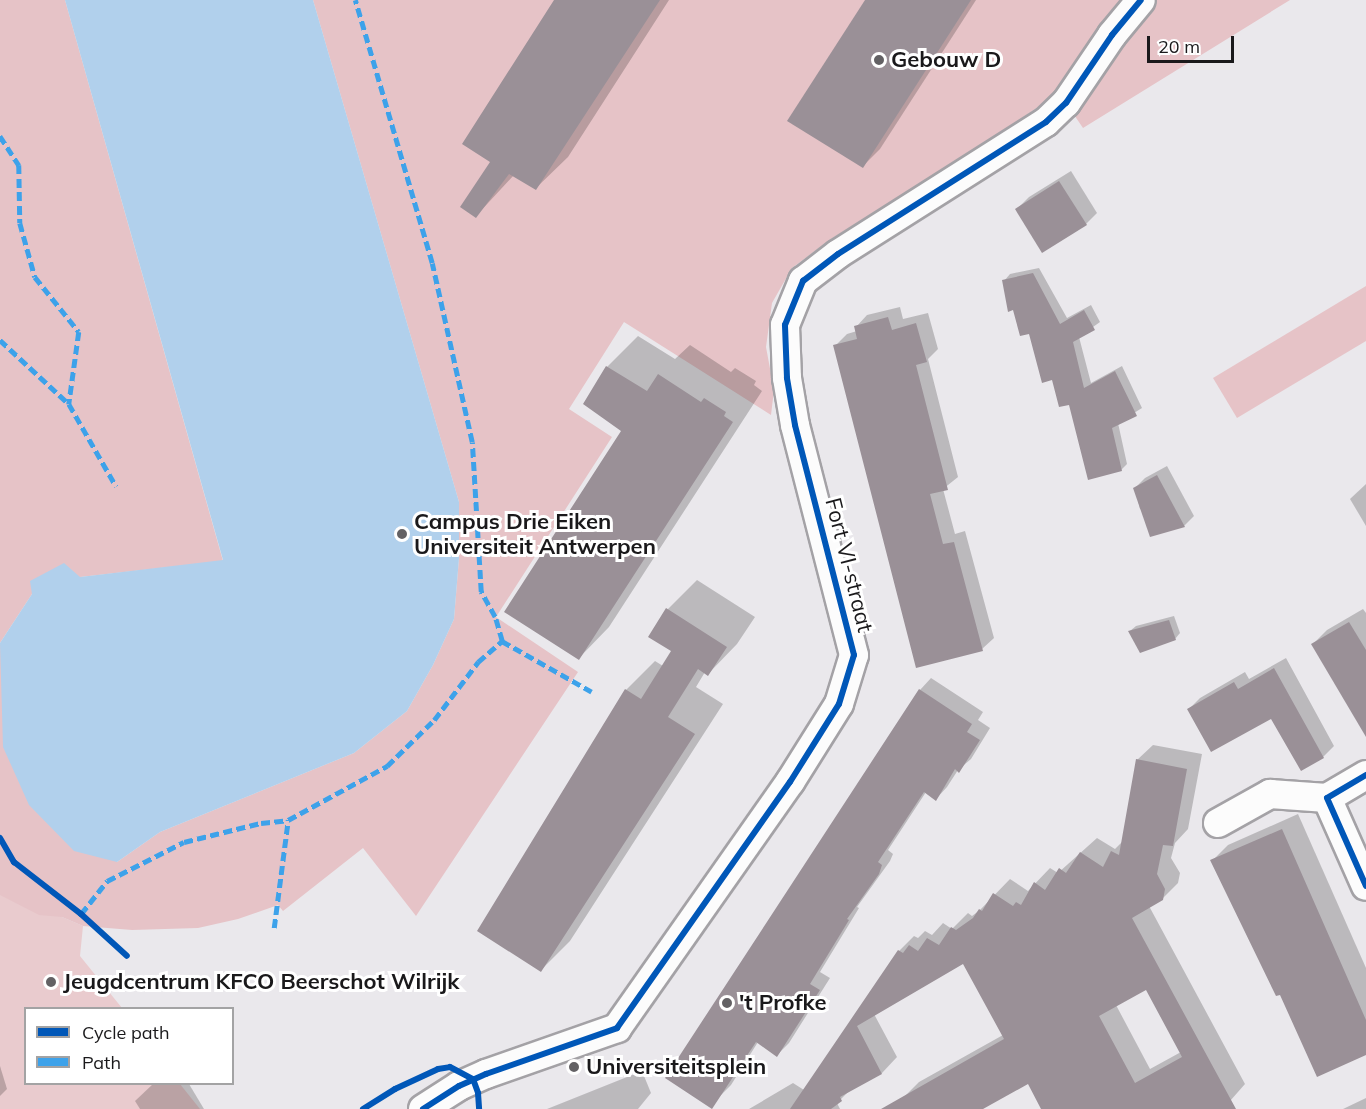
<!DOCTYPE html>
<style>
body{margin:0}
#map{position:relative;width:1366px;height:1109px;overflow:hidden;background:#eae8ec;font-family:Mulish,sans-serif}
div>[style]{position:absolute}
.green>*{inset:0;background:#e9cbce}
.forest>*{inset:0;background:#e6c3c7}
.water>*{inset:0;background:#b1d0ec}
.shadow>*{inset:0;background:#0003}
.building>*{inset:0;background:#9a9097}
.roads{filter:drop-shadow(2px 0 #a4a2a6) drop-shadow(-2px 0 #a4a2a6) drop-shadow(0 2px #a4a2a6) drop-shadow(0 -2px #a4a2a6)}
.street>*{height:28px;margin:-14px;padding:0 14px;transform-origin:14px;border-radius:14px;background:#fcfcfc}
.quiet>*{height:4.5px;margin-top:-2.25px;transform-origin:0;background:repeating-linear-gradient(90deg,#3da2ea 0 9px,transparent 0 13.5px)}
.cycleway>*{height:6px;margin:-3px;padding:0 3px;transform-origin:3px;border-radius:3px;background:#0057b8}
.dots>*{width:16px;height:16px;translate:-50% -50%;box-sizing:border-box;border:3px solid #fff;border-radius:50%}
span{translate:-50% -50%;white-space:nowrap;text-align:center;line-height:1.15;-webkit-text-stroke:6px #fff;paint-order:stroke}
.poi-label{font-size:22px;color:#1a191b;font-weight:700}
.left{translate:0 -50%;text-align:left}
.street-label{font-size:22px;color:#1a191b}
.legend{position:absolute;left:24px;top:1007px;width:210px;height:78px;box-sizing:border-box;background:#fff;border:2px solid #a3a3a4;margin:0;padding:8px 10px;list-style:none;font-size:18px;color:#1a191b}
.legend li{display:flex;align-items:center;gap:12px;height:30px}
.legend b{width:30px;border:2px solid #a3a3a4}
.scale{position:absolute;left:1147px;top:36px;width:87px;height:27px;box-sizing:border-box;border:3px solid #1a191b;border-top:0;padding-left:8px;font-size:18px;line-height:21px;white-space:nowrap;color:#1a191b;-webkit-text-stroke:4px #fff;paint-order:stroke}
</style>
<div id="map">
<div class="green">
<i style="clip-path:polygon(0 868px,62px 917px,83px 926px,80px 956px,122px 1008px,26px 1008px,26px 1084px,180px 1084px,200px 1109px,0 1109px)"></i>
</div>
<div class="forest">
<i style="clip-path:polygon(0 0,65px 0,223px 561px,80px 577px,32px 594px,0 643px,117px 862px,160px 832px,354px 753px,407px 711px,433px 665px,454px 619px,459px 558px,459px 502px,313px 0,1290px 0,1083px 128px,1066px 103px,1038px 107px,977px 149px,831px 239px,792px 268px,772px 303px,766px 347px,774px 390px,771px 415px,624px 322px,569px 409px,612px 437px,496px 617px,578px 672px,416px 916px,363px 848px,283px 911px,278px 905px,238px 919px,198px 928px,132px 930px,83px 926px,62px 917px,39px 915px,0 895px)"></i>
<i style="clip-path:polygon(1366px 286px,1366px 341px,1237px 418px,1213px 378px)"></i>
</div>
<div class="water">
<i style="clip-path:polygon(65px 0,313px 0,459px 502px,459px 558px,454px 619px,433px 665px,407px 711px,354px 753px,160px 832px,117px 862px,74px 851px,29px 805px,3px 747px,0 643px,32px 594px,30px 581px,64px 563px,80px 577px,223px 560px)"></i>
</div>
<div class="shadow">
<i style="clip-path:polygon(556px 0,669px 0,568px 157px,536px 188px,514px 175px,476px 216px)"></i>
<i style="clip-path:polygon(867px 0,976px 0,880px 149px,863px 166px)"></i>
<i style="clip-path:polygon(1071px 171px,1097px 213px,1086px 224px,1017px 209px,1029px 197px)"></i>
<i style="clip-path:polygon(1039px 268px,1067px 318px,1091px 305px,1100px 322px,1079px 337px,1091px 383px,1122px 366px,1142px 408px,1118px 423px,1127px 464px,1121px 470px,1054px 379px,1004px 281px,1010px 274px)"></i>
<i style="clip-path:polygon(900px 307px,903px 319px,928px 313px,938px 349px,928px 359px,958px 477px,943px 489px,955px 534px,965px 531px,994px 638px,982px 649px,835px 346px,847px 334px,857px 331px,856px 327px,867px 315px)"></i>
<i style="clip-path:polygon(638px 336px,675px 359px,690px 345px,731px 372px,735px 368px,756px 381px,754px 385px,762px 391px,609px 627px,579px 658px,623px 431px,585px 404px,607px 367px)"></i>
<i style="clip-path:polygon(1167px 466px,1194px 516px,1184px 526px,1140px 509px,1135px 488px,1145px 478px)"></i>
<i style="clip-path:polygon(1366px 484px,1366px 526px,1350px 499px)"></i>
<i style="clip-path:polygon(697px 580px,755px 617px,737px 644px,708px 674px,705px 672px,696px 687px,723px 704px,570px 941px,541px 970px,626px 690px,655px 661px,663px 666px,673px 651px,650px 636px,668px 609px)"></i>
<i style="clip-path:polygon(1363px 609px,1366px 613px,1366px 708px,1313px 644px,1327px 630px)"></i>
<i style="clip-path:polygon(1174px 616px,1180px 633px,1175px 639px,1130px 631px,1136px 626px)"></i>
<i style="clip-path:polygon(1286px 658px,1334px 746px,1323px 757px,1301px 768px,1272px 717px,1189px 709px,1200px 698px,1245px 672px,1249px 679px)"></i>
<i style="clip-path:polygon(931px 678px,983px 712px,978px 720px,990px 728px,971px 759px,958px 770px,947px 787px,936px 799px,926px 792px,888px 850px,893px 854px,890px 861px,857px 907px,859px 908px,820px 972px,830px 978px,789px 1043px,777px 1055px,758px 1042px,731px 1085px,720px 1096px,920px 690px)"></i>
<i style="clip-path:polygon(evenodd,1153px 745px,1202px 754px,1188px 829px,1175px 843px,1171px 858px,1180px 873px,1178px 883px,1162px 899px,1149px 906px,1245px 1084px,1223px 1109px,1043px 1109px,1028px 1082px,980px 1109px,910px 1109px,904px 1097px,919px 1082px,1003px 1035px,963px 962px,874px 1014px,897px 1057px,882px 1073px,852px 1088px,837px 1103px,840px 1109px,749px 1109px,793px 1083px,804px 1090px,899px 951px,914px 936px,918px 938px,925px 931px,932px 935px,943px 923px,952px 929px,968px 913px,972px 916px,980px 910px,1010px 879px,1028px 891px,1050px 868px,1058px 873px,1097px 838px,1115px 849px,1123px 841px,1137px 760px,1153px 745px,1147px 988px,1181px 1052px,1150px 1069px,1116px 1005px,1147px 988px)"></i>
<i style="clip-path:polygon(1298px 814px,1366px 968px,1366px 1054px,1280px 993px,1212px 861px,1228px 845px)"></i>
<i style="clip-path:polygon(0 1066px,7px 1089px,0 1096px)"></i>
<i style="clip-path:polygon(642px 1071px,651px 1093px,638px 1109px,547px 1109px)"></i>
<i style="clip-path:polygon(153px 1084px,189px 1084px,204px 1109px,140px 1109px,135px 1101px)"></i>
<i style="clip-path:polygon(1366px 1098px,1366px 1109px,1343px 1109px)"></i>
</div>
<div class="building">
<i style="clip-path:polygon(554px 0,660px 0,536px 190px,509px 174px,476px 218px,460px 207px,490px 162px,462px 144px)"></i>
<i style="clip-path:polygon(865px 0,971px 0,863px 168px,787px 121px)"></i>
<i style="clip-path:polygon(1059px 181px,1087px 225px,1042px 253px,1015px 209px)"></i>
<i style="clip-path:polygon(1033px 273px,1060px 324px,1084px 310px,1095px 330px,1073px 342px,1084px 388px,1115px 371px,1137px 416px,1112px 428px,1122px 471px,1088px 480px,1069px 405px,1059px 407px,1052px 380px,1042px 383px,1029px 334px,1020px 336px,1013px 310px,1008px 312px,1002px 280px)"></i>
<i style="clip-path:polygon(888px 317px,892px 330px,916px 323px,927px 362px,916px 365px,948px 490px,930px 494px,943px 544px,954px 542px,983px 651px,916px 668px,833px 345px,857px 339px,854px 326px)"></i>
<i style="clip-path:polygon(606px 366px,647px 391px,658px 374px,701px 402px,704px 398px,726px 412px,724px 416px,733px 422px,579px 660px,504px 612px,621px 431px,583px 404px)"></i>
<i style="clip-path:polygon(1157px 475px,1185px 527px,1150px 537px,1133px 488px)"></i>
<i style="clip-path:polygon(666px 608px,727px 647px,708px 676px,698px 669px,668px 717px,695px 734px,541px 972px,477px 931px,625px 689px,641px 699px,671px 651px,648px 637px)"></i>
<i style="clip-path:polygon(1169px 620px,1176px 640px,1140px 653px,1128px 631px)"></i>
<i style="clip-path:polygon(1349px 622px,1366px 650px,1366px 737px,1311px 644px)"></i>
<i style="clip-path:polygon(1274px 668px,1324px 758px,1301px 771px,1271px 719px,1211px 752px,1187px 709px,1234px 682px,1238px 689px)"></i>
<i style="clip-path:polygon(919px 689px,972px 724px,967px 732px,980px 740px,959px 773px,955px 769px,936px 801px,924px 792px,878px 862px,882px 865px,879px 874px,847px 919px,849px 920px,810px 984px,820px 990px,777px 1057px,756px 1042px,712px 1109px,665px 1078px)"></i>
<i style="clip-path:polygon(evenodd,1136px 759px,1187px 769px,1173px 846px,1163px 845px,1157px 874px,1165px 889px,1163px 900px,1132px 918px,1236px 1109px,1041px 1109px,1028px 1084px,983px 1109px,881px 1109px,1004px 1039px,963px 964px,857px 1026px,882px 1074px,840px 1097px,842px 1101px,831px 1109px,790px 1109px,898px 950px,903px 953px,909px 945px,918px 951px,927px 938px,939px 945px,951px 927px,956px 930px,973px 918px,979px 909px,982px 911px,993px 893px,1013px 906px,1016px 902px,1021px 905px,1034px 882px,1045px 890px,1059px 868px,1066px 873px,1080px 852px,1103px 867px,1111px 851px,1119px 855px,1136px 759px,1146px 990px,1182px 1057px,1135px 1083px,1099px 1016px,1146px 990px)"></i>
<i style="clip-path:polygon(1282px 829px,1366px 1020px,1366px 1055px,1317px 1077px,1280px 995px,1276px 996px,1210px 860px)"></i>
</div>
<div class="roads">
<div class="street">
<i style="left:1366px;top:775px;width:45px;rotate:149.5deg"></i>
<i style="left:1327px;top:798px;width:96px;rotate:66.1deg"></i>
<i style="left:1218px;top:823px;width:60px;rotate:-29.1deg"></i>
<i style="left:1270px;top:794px;width:57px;rotate:4deg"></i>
<i style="left:423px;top:1109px;width:43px;rotate:-32.6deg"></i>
<i style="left:459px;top:1086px;width:30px;rotate:-24deg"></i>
<i style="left:486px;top:1074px;width:139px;rotate:-19.3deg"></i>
<i style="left:617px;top:1028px;width:301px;rotate:-54.9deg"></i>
<i style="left:790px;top:782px;width:92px;rotate:-57.9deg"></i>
<i style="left:839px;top:704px;width:51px;rotate:-73deg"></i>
<i style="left:854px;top:655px;width:237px;rotate:-104.4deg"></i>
<i style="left:795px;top:425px;width:48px;rotate:-99.7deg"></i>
<i style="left:787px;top:378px;width:53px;rotate:-92.2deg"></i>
<i style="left:785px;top:325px;width:48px;rotate:-67.8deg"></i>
<i style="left:803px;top:281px;width:44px;rotate:-37.6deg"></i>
<i style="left:838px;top:254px;width:246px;rotate:-32.4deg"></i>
<i style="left:1046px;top:122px;width:28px;rotate:-44deg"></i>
<i style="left:1066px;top:103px;width:82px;rotate:-55.9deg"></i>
<i style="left:1112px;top:35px;width:45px;rotate:-50.4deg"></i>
</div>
</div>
<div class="quiet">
<i style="left:0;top:136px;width:35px;rotate:57deg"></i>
<i style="left:19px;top:165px;width:58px;rotate:89deg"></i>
<i style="left:20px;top:223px;width:56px;rotate:74.5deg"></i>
<i style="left:35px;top:277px;width:70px;rotate:51.3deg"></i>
<i style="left:79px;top:332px;width:73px;rotate:97.9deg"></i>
<i style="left:0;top:340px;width:94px;rotate:42.8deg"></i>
<i style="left:69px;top:404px;width:95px;rotate:60.2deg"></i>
<i style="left:502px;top:641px;width:103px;rotate:29.5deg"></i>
<i style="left:81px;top:914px;width:42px;rotate:-51.8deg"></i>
<i style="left:107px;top:881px;width:86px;rotate:-26.9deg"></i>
<i style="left:184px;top:842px;width:79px;rotate:-13.9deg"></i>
<i style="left:261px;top:823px;width:27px;rotate:-6deg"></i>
<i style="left:288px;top:820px;width:113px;rotate:-28.6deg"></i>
<i style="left:387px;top:766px;width:66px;rotate:-44.4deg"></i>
<i style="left:434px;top:720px;width:73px;rotate:-52.8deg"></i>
<i style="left:478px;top:662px;width:32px;rotate:-41deg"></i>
<i style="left:502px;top:641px;width:25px;rotate:-106deg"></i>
<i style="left:495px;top:617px;width:29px;rotate:-119deg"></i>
<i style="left:481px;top:592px;width:150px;rotate:-93.4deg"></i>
<i style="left:472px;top:442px;width:183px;rotate:-102.6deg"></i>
<i style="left:432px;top:263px;width:274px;rotate:-106.3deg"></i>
<i style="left:274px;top:928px;width:109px;rotate:-82.6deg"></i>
</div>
<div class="cycleway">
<i style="left:1366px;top:775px;width:45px;rotate:149.5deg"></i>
<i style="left:1327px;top:798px;width:96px;rotate:66.1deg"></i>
<i style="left:0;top:838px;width:28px;rotate:60deg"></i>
<i style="left:14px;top:862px;width:85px;rotate:37.8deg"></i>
<i style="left:81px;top:914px;width:62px;rotate:42.4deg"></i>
<i style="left:363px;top:1109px;width:38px;rotate:-32deg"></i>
<i style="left:395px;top:1089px;width:47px;rotate:-24.9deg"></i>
<i style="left:438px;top:1069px;width:12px;rotate:-9deg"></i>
<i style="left:450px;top:1067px;width:26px;rotate:28deg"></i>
<i style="left:473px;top:1079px;width:15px;rotate:70deg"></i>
<i style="left:478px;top:1093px;width:16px;rotate:86deg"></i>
<i style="left:423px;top:1109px;width:43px;rotate:-32.6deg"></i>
<i style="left:459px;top:1086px;width:30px;rotate:-24deg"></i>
<i style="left:486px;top:1074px;width:139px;rotate:-19.3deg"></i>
<i style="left:617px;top:1028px;width:301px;rotate:-54.9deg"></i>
<i style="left:790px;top:782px;width:92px;rotate:-57.9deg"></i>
<i style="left:839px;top:704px;width:51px;rotate:-73deg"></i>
<i style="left:854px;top:655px;width:237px;rotate:-104.4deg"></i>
<i style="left:795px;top:425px;width:48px;rotate:-99.7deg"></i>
<i style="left:787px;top:378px;width:53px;rotate:-92.2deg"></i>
<i style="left:785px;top:325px;width:48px;rotate:-67.8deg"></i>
<i style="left:803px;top:281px;width:44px;rotate:-37.6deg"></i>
<i style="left:838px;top:254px;width:246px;rotate:-32.4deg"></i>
<i style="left:1046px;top:122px;width:28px;rotate:-44deg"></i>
<i style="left:1066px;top:103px;width:82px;rotate:-55.9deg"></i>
<i style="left:1112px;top:35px;width:45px;rotate:-50.4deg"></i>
</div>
<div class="dots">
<i style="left:879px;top:60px;background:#636164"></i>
<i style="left:402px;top:534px;background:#636164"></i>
<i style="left:51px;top:982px;background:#636164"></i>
<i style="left:727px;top:1003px;background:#636164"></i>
<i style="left:574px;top:1067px;background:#636164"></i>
</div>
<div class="poi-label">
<span class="left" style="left:891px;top:60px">Gebouw D</span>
<span class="left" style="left:414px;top:534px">Campus Drie Eiken<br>Universiteit Antwerpen</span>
<span class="left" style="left:63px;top:982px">Jeugdcentrum KFCO Beerschot Wilrijk</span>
<span class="left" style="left:739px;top:1003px">'t Profke</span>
<span class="left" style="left:586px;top:1067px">Universiteitsplein</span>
</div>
<div class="street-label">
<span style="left:849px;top:565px;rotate:76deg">Fort VI-straat</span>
</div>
<ul class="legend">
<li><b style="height:8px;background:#0057b8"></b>Cycle path</li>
<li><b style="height:8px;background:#3da2ea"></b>Path</li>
</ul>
<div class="scale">20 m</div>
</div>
